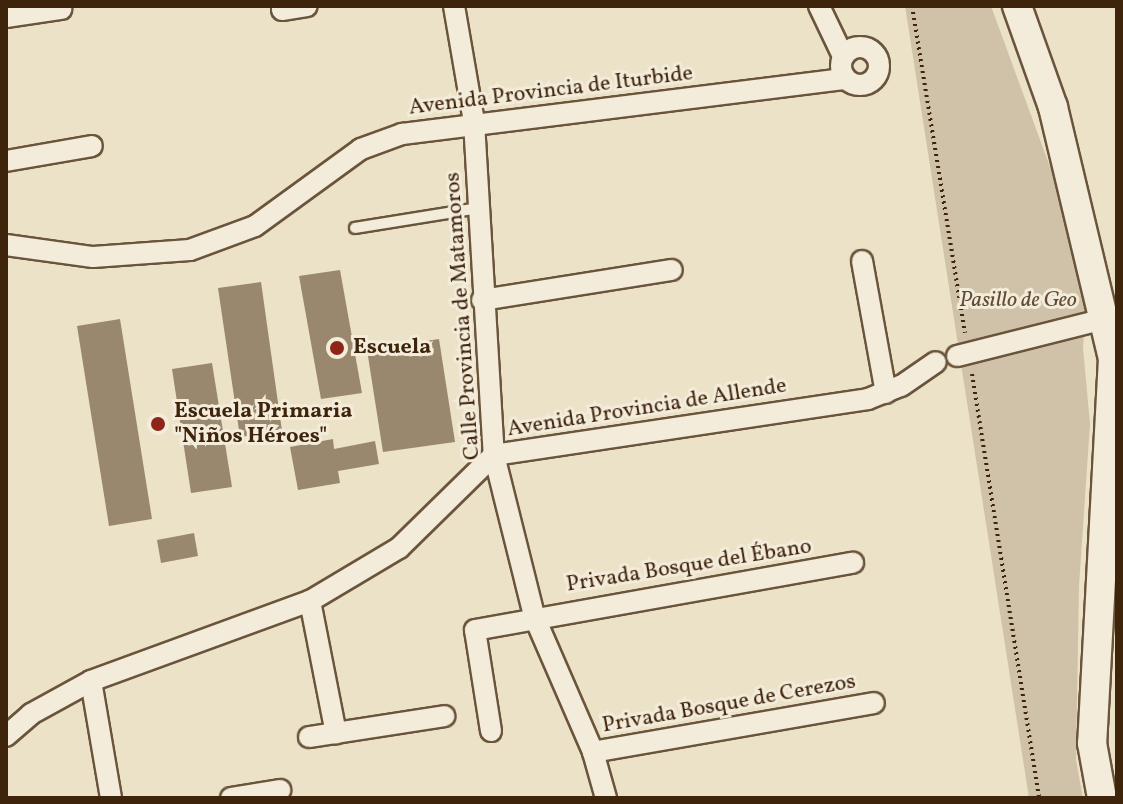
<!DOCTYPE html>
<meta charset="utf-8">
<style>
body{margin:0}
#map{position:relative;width:1123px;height:804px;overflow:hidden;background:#ece2c8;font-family:Vollkorn,serif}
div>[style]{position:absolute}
.green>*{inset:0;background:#cfc2a8}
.building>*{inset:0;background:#99876e}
.path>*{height:4px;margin-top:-2px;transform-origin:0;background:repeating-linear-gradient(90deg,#3f240c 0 2px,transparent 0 6px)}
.roads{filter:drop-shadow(2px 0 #6a543b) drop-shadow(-2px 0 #6a543b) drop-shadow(0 2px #6a543b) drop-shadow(0 -2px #6a543b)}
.lane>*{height:10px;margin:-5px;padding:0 5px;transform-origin:5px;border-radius:5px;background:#f3ecdb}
.street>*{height:20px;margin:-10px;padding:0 10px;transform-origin:10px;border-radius:10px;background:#f3ecdb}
.street>.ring{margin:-10px;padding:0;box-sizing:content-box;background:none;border:20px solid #f3ecdb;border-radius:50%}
.secondary>*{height:28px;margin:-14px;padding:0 14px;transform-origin:14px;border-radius:14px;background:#f3ecdb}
.dots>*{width:22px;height:22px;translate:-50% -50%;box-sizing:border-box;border:4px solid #f3ecdb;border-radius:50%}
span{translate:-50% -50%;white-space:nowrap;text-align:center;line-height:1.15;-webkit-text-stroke:6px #f3ecdb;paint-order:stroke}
.street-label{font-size:22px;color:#3f240c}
.park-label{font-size:22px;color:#634c33;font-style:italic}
.poi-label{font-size:22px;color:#3f240c;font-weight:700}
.left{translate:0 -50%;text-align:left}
.frame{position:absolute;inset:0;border:8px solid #3f240c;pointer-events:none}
</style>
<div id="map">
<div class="green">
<i style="clip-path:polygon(905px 6px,991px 6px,1057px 186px,1086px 306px,1083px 348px,1090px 424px,1079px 586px,1076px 760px,1083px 798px,1029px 798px)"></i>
</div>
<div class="building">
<i style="clip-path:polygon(340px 270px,362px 393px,321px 399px,299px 276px)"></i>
<i style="clip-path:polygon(261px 282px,282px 431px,240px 437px,218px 288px)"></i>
<i style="clip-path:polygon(120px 319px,152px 519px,109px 526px,77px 326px)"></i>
<i style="clip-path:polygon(439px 339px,455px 442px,383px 452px,367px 350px)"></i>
<i style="clip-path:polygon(212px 363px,232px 487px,191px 493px,172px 369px)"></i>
<i style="clip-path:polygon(333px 439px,334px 449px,375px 441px,379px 464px,338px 471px,340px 483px,298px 490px,290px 447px)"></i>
<i style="clip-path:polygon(194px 533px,198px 556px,161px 563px,157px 540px)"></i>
</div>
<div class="path">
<i style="left:912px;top:6px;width:331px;rotate:80.8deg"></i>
<i style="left:972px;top:374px;width:429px;rotate:81deg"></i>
</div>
<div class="roads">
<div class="lane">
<i style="left:355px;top:228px;width:125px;rotate:-9.2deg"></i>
</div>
<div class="street">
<i style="left:454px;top:6px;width:118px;rotate:80.2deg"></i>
<i style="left:474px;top:122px;width:334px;rotate:86.6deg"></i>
<i style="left:494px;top:455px;width:166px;rotate:76deg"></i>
<i style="left:534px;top:616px;width:148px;rotate:66.5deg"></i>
<i style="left:593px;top:752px;width:48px;rotate:74.2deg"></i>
<i style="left:819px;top:6px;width:55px;rotate:64.4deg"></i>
<i style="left:282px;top:10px;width:25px;rotate:-9deg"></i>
<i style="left:6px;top:17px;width:56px;rotate:-8.3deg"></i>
<i class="ring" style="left:841px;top:47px;width:18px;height:18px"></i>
<i style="left:6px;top:161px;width:87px;rotate:-9.9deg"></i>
<i style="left:6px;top:245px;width:88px;rotate:7.9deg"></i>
<i style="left:93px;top:257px;width:97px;rotate:-4.1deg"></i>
<i style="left:190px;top:250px;width:69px;rotate:-20.3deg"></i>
<i style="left:255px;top:226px;width:131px;rotate:-36deg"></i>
<i style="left:361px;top:149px;width:44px;rotate:-20.1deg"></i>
<i style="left:402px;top:134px;width:447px;rotate:-7.1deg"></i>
<i style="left:862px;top:261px;width:134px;rotate:79.7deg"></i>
<i style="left:482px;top:300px;width:192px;rotate:-9deg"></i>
<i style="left:957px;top:356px;width:164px;rotate:-14.1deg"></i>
<i style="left:310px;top:601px;width:135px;rotate:78.9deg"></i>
<i style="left:91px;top:681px;width:119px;rotate:80.3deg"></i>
<i style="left:491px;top:731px;width:102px;rotate:-99deg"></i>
<i style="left:475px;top:630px;width:384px;rotate:-10.1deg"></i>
<i style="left:6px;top:736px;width:33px;rotate:-41deg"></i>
<i style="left:31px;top:714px;width:68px;rotate:-28.8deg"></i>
<i style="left:91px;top:681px;width:233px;rotate:-20.1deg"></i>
<i style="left:310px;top:601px;width:104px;rotate:-30.8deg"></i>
<i style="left:399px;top:548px;width:133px;rotate:-44.4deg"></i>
<i style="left:494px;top:455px;width:378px;rotate:-8.5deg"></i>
<i style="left:868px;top:399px;width:35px;rotate:-22deg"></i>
<i style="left:901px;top:386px;width:42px;rotate:-34.4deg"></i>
<i style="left:309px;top:737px;width:137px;rotate:-8.8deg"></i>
<i style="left:593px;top:752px;width:285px;rotate:-9.9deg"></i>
<i style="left:231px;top:798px;width:50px;rotate:-9.3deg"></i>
</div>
<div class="secondary">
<i style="left:1017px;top:6px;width:107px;rotate:70.4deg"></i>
<i style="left:1053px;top:107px;width:258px;rotate:76.6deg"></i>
<i style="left:1113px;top:358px;width:386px;rotate:93.1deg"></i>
<i style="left:1092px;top:743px;width:56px;rotate:79.7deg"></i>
</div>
</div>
<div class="dots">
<i style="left:337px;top:348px;background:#8f2418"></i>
<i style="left:158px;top:424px;background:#8f2418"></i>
</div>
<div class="street-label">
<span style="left:551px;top:91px;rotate:-7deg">Avenida Provincia de Iturbide</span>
<span style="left:463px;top:316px;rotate:-94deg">Calle Provincia de Matamoros</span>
<span style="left:647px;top:408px;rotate:-9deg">Avenida Provincia de Allende</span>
<span style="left:689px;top:566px;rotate:-9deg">Privada Bosque del Ébano</span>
<span style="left:729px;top:704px;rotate:-10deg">Privada Bosque de Cerezos</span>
</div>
<div class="park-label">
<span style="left:1018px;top:301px">Pasillo de Geo</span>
</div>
<div class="poi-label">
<span class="left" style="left:353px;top:348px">Escuela</span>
<span class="left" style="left:174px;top:424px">Escuela Primaria<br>"Niños Héroes"</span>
</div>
<div class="frame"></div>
</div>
